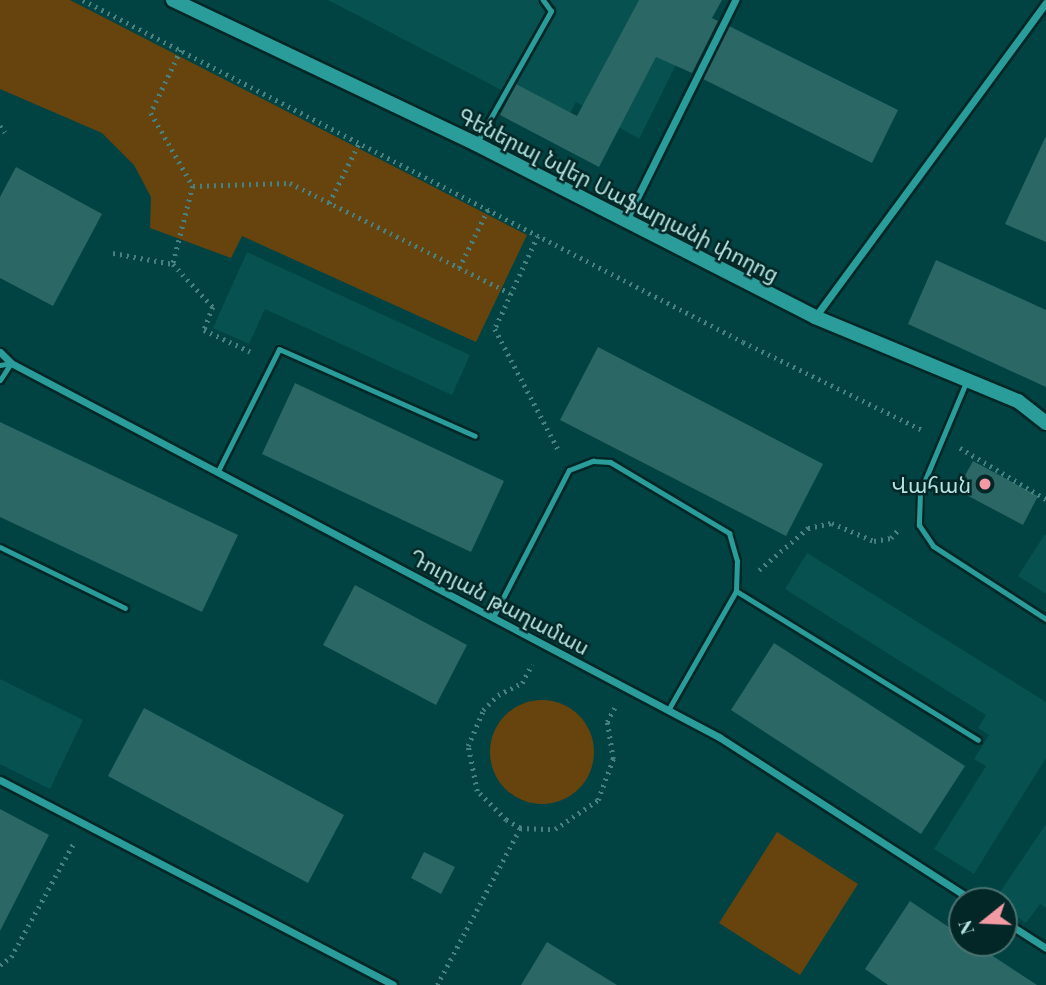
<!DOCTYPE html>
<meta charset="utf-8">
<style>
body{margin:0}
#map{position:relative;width:1046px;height:985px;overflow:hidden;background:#014342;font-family:"Playfair Display","Noto Sans Armenian",serif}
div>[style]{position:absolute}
.built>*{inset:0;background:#075150}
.green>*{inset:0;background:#67440d}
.round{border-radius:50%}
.building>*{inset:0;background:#2a6765}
.path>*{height:4.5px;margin-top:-2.25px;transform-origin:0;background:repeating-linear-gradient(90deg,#478281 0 2px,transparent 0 7px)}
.roads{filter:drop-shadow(2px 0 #032726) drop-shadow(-2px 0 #032726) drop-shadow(0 2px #032726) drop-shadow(0 -2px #032726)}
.lane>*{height:5px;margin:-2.5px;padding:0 2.5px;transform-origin:2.5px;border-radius:2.5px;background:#2a9d9a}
.street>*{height:7px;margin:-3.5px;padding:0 3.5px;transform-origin:3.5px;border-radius:3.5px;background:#2a9d9a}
.secondary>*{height:14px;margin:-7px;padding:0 7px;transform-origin:7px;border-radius:7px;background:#2a9d9a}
.dots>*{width:19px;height:19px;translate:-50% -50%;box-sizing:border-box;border:4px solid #032726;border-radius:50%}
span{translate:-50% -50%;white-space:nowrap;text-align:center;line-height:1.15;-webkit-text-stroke:5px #032726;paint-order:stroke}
.street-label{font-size:21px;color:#b4e4e1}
.poi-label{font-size:21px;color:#b4e4e1}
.right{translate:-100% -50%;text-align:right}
.north{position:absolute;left:948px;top:887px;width:70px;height:70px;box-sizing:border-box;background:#032726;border:2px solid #4a7371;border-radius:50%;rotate:252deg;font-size:19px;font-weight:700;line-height:28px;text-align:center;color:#b4e4e1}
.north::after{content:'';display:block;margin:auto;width:24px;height:32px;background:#f49aa5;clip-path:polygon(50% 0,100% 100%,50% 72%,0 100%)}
</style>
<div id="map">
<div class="built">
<i style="clip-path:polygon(328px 0,708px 0,639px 139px,576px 102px,565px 123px)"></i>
<i style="clip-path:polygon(247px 252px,470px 355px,452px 395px,265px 309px,249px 344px,213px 328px)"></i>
<i style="clip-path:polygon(1045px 534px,1046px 535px,1046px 594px,1018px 576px)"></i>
<i style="clip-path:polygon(807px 553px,1046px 702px,1046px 758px,974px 874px,934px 849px,986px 766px,974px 759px,989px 735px,978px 728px,986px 715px,785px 589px)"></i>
<i style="clip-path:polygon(0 679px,83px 720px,50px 789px,0 764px)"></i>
<i style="clip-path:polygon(1046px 824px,1046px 908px,1040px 904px,1026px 923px,1004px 908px,1004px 901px,994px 901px)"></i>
</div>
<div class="green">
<i style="clip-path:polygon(0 0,70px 0,527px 235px,476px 342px,242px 236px,231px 258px,150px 228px,151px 197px,134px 165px,102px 133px,0 89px)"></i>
<i class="round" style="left:490px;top:700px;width:104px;height:104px"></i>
<i style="clip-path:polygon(777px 832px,858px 884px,800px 975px,719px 923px)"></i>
</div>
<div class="building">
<i style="clip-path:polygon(639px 0,722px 0,712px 18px,718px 21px,692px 73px,656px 57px,599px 167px,500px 115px,516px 84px,577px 116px)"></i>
<i style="clip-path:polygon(729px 26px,898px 110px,872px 163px,703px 79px)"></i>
<i style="clip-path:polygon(1046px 136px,1046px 242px,1005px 224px)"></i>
<i style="clip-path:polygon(16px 167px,102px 214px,53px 306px,0 278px,0 197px)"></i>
<i style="clip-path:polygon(936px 260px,1046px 310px,1046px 387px,908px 324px)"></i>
<i style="clip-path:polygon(598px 347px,823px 464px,786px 536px,560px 420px)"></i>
<i style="clip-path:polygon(295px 383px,504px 481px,471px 552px,262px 454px)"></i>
<i style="clip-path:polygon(0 422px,238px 535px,202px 612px,0 517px)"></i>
<i style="clip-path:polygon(973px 461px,1038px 496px,1023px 525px,957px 490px)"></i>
<i style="clip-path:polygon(355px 585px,467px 645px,436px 705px,323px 645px)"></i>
<i style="clip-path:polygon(774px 643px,965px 766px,921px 834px,731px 710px)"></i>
<i style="clip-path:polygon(144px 708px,344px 815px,308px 883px,108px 776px)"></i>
<i style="clip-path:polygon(0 809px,49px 835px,0 931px)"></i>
<i style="clip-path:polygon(424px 852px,455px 867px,441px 894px,411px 878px)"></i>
<i style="clip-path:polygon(910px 901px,962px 936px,962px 943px,973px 943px,1037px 985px,888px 985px,865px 969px)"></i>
<i style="clip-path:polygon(547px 942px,617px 985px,521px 985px)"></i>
</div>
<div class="path">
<i style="left:83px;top:0;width:743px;rotate:27.39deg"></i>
<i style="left:743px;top:342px;width:200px;rotate:26.1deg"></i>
<i style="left:181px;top:50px;width:70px;rotate:115.5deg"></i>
<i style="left:151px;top:113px;width:84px;rotate:60.1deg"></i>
<i style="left:193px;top:186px;width:81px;rotate:104.4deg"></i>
<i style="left:173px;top:264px;width:59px;rotate:47.1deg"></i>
<i style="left:213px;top:307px;width:25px;rotate:111deg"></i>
<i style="left:204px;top:330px;width:54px;rotate:25.1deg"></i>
<i style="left:0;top:126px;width:8px;rotate:50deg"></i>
<i style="left:193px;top:186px;width:97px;rotate:-1.8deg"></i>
<i style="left:290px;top:183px;width:246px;rotate:26.6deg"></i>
<i style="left:329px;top:203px;width:67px;rotate:-63.4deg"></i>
<i style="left:538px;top:236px;width:102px;rotate:114.8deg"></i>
<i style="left:495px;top:329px;width:138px;rotate:62.3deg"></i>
<i style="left:113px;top:253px;width:61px;rotate:10.4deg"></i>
<i style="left:459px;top:268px;width:66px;rotate:-63.8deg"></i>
<i style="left:960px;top:448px;width:100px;rotate:30.7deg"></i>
<i style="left:759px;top:570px;width:65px;rotate:-40.6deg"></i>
<i style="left:808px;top:528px;width:25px;rotate:-12deg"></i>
<i style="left:832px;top:523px;width:46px;rotate:23.2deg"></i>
<i style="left:874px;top:541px;width:17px;rotate:-10deg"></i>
<i style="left:891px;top:538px;width:11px;rotate:-49deg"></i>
<i style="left:520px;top:828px;width:16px;rotate:-150deg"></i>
<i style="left:506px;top:820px;width:41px;rotate:-135deg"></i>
<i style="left:477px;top:791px;width:46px;rotate:-101.3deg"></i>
<i style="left:468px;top:746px;width:39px;rotate:-67deg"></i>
<i style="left:483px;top:710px;width:21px;rotate:-45deg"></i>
<i style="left:498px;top:695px;width:27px;rotate:-27deg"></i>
<i style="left:522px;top:683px;width:21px;rotate:-62deg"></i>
<i style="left:0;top:965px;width:14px;rotate:-36deg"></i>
<i style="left:11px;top:957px;width:129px;rotate:-61.2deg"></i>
<i style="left:437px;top:985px;width:178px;rotate:-62.1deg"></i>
<i style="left:520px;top:828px;width:35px;rotate:2deg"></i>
<i style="left:555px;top:829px;width:52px;rotate:-34deg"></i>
<i style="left:598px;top:800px;width:44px;rotate:-69.9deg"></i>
<i style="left:613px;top:759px;width:37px;rotate:-99deg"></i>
<i style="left:607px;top:722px;width:17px;rotate:-62deg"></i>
</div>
<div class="roads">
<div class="lane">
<i style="left:476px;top:144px;width:153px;rotate:-60.6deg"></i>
<i style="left:551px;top:11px;width:14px;rotate:-126deg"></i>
<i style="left:0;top:365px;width:11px;rotate:-10deg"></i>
<i style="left:0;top:380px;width:20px;rotate:-57deg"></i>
<i style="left:967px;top:380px;width:121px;rotate:112.8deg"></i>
<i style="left:920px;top:492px;width:33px;rotate:92deg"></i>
<i style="left:919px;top:525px;width:25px;rotate:56deg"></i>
<i style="left:933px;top:546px;width:135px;rotate:32.9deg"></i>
<i style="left:218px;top:471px;width:136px;rotate:-63.4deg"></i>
<i style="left:279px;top:349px;width:214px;rotate:23.9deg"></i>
<i style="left:0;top:547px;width:139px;rotate:26deg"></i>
<i style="left:736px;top:591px;width:284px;rotate:31.6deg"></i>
<i style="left:493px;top:617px;width:165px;rotate:-62.7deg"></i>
<i style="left:569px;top:470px;width:26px;rotate:-21deg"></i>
<i style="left:593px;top:461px;width:17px;rotate:3deg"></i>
<i style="left:610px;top:462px;width:139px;rotate:30.8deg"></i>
<i style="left:729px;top:533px;width:29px;rotate:74deg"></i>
<i style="left:737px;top:561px;width:30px;rotate:92deg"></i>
<i style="left:736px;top:591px;width:137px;rotate:119.7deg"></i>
</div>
<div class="street">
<i style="left:626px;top:220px;width:246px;rotate:-63.6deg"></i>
<i style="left:815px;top:317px;width:390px;rotate:-53.7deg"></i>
<i style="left:0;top:352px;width:16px;rotate:45deg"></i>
<i style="left:11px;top:363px;width:801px;rotate:27.85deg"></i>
<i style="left:719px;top:737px;width:302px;rotate:32.8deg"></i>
<i style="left:0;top:780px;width:443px;rotate:27.5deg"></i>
<i style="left:1004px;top:921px;width:50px;rotate:32.7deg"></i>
</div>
<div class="secondary">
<i style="left:173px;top:0;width:335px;rotate:25.4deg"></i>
<i style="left:476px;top:144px;width:381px;rotate:27deg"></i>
<i style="left:815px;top:317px;width:220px;rotate:22.5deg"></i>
<i style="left:1018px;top:401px;width:36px;rotate:38deg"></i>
</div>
</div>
<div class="dots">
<i style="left:985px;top:484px;background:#f49aa5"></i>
</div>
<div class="street-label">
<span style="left:619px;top:194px;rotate:27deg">Գեներալ Նվեր Սաֆարյանի փողոց</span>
<span style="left:500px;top:601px;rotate:28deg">Դուրյան թաղամաս</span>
</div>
<div class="poi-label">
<span class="right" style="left:971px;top:484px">Վահան</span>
</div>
<div class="north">N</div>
</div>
